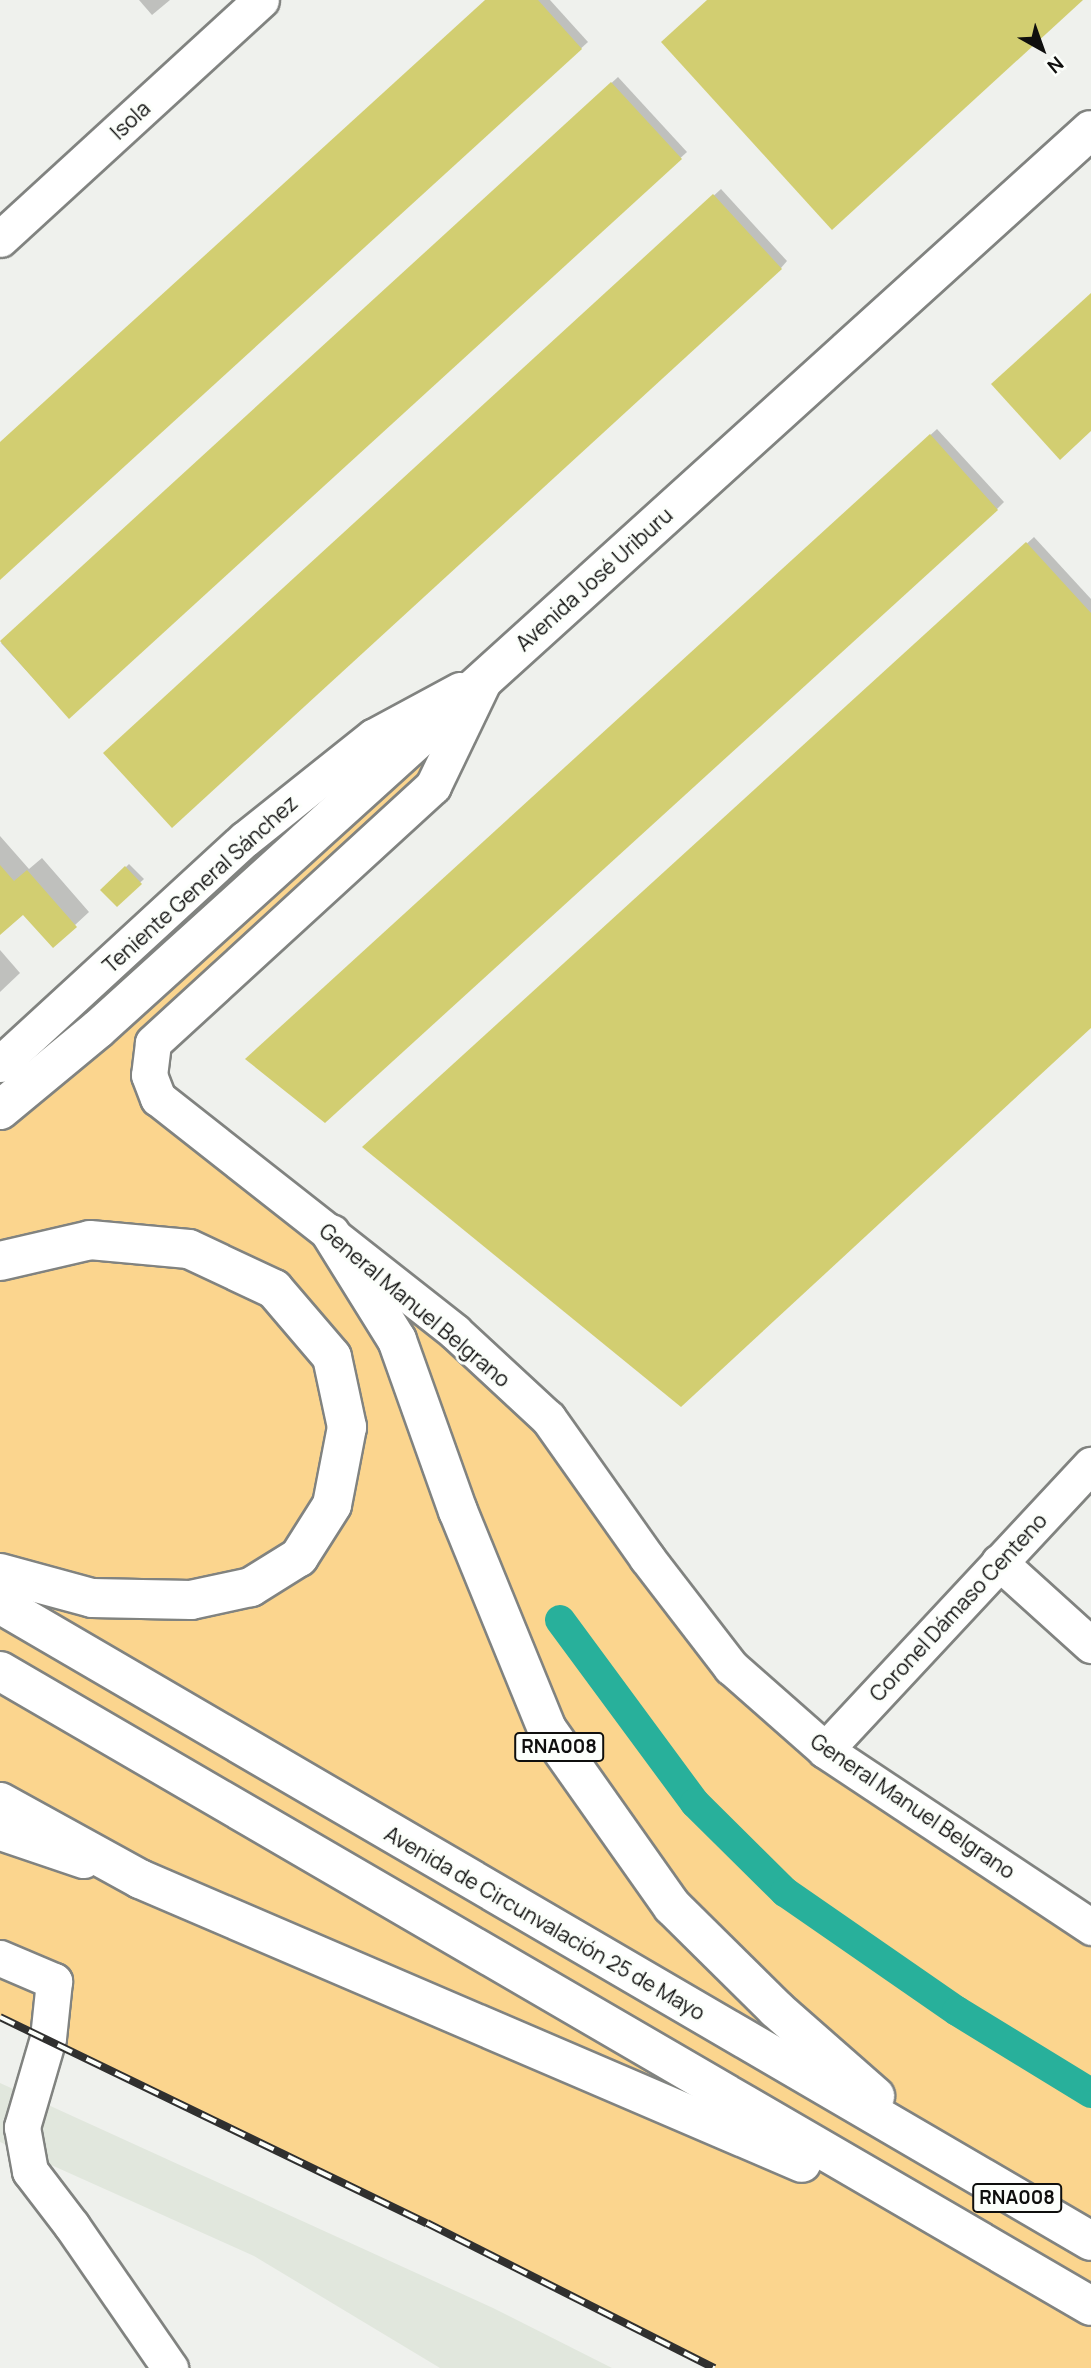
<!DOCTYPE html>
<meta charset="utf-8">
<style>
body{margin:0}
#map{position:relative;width:1091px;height:2368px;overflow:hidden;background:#eff1ed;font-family:Manrope,sans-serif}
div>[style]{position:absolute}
.built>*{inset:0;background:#e1e7dd}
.green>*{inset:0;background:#fbd58e}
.shadow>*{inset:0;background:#0003}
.canal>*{height:30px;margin:-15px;padding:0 15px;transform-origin:15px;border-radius:15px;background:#28b09b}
.building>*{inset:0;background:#d2ce71}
.roads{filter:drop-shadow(2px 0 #818380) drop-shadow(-2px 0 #818380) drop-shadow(0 2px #818380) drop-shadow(0 -2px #818380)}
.minor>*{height:35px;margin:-17.5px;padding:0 17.5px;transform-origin:17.5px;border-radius:17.5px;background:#fff}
.major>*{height:38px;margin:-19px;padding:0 19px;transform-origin:19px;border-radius:19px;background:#fff}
.highway>*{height:38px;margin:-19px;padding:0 19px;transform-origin:19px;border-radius:19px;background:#fff}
.rail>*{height:8px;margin-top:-4px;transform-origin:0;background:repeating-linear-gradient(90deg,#fcfffb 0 16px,#30302f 0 32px);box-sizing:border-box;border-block:2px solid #30302f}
span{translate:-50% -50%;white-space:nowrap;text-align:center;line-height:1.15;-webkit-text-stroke:6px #fcfffb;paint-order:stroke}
.shield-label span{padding:2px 5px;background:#fcfffb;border:2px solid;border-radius:5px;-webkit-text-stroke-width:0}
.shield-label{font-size:19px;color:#0f0f0e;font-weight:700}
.street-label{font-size:21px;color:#0f0f0e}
.north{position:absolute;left:1007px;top:14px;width:70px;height:70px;-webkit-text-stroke:5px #fcfffb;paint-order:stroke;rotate:140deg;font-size:19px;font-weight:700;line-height:28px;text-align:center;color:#0f0f0e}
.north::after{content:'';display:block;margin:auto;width:24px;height:32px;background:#0f0f0e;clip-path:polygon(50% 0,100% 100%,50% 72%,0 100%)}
</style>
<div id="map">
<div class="built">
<i style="clip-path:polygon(0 2083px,493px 2308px,612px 2368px,440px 2368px,254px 2256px,0 2142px)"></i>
</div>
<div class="green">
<i style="clip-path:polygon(485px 677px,433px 786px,153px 1043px,149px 1075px,455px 1332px,731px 1667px,1091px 1927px,1091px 2368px,714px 2368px,427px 2223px,0 2017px,0 1064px,245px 839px)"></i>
</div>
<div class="shadow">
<i style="clip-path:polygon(139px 0,170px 0,152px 15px)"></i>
<i style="clip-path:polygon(487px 0,550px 0,588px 42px,0 578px,0 443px)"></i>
<i style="clip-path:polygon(618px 77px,687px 152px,69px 717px,1px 643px)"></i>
<i style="clip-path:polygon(721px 189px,787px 261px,781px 268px,112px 747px)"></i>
<i style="clip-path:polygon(937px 429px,1004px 502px,997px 509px,325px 1120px,255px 1053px)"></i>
<i style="clip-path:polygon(1034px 537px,1091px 599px,1091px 1025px,371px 1141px)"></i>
<i style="clip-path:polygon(0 836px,29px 869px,42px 858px,89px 912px,75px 925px,23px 912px,0 932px)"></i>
<i style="clip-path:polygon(129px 864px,144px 879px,117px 904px,103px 890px)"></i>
<i style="clip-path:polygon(0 950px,20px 973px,0 992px)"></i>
</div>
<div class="canal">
<i style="left:560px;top:1620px;width:227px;rotate:53.6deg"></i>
<i style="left:695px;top:1803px;width:127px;rotate:44.7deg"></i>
<i style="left:785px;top:1892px;width:209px;rotate:34.7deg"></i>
<i style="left:957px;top:2011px;width:157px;rotate:31.5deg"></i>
</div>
<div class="building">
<i style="clip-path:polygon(485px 0,538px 0,582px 49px,0 580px,0 442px)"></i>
<i style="clip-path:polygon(707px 0,1083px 0,832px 230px,661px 42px)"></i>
<i style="clip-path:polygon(611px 82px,682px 159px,69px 719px,0 641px)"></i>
<i style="clip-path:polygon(713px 194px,782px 269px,172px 828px,103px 753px)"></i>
<i style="clip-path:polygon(1091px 293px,1091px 431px,1060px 460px,991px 384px)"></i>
<i style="clip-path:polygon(930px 434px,998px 510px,325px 1123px,245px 1059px)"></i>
<i style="clip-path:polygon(1026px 542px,1091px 613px,1091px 1028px,681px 1407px,362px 1147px)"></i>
<i style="clip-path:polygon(0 865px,14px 881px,27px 870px,77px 927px,53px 948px,23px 915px,0 935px)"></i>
<i style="clip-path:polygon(125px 866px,142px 884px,117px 907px,100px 890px)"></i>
</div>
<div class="roads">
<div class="minor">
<i style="left:0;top:239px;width:354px;rotate:-42.5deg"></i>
<i style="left:482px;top:684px;width:113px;rotate:115.7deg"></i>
<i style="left:433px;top:786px;width:380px;rotate:137.5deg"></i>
<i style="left:153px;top:1043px;width:32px;rotate:97deg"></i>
<i style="left:149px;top:1075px;width:25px;rotate:69deg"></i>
<i style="left:158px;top:1098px;width:378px;rotate:38.2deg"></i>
<i style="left:455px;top:1332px;width:127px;rotate:42.8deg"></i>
<i style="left:548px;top:1418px;width:171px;rotate:54.7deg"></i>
<i style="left:647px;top:1558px;width:138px;rotate:52.4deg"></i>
<i style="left:731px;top:1667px;width:125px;rotate:41.4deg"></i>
<i style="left:825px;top:1750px;width:320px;rotate:33.6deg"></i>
<i style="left:0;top:1064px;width:333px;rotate:-42.6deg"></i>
<i style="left:245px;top:839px;width:164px;rotate:-38.6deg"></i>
<i style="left:373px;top:737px;width:99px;rotate:-28.4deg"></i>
<i style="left:999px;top:1562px;width:124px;rotate:42.1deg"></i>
<i style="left:825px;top:1750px;width:390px;rotate:-47deg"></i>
<i style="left:0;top:1832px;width:88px;rotate:18.6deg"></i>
<i style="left:0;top:1958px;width:59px;rotate:23.1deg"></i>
<i style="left:54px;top:1981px;width:57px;rotate:96deg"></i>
<i style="left:48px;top:2038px;width:93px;rotate:106.3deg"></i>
<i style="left:22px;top:2127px;width:45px;rotate:79.7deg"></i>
<i style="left:30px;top:2171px;width:69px;rotate:52.6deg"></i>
<i style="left:72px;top:2226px;width:173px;rotate:55.4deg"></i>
</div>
<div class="major">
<i style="left:0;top:1110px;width:127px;rotate:-39.6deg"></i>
<i style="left:98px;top:1029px;width:1339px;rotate:-42.16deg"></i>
</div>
<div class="highway">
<i style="left:331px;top:1234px;width:125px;rotate:58.1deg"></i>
<i style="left:397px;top:1340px;width:182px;rotate:70.4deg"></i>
<i style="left:458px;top:1511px;width:235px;rotate:67.8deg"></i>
<i style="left:547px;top:1729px;width:217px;rotate:54.8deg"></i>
<i style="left:672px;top:1906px;width:146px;rotate:44.7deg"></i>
<i style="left:776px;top:2009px;width:132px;rotate:41.3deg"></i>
<i style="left:0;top:1261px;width:92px;rotate:-13.1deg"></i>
<i style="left:90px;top:1240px;width:99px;rotate:5.2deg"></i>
<i style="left:189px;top:1249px;width:94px;rotate:25.2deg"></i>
<i style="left:274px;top:1289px;width:89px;rotate:49.5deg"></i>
<i style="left:332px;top:1357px;width:72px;rotate:77.9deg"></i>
<i style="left:347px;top:1427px;width:79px;rotate:100.9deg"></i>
<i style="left:332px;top:1505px;width:62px;rotate:122.4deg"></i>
<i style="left:299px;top:1557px;width:57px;rotate:148deg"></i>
<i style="left:251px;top:1587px;width:61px;rotate:167.8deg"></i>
<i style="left:191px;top:1600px;width:99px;rotate:-178.8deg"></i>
<i style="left:92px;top:1598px;width:95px;rotate:-164.8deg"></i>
<i style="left:0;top:1604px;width:1263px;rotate:30.28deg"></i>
<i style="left:0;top:1671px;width:1262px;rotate:30.2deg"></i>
<i style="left:0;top:1802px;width:160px;rotate:28.8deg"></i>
<i style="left:140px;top:1879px;width:720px;rotate:23.22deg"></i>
</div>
</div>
<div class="rail">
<i style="left:0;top:2017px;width:474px;rotate:25.8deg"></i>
<i style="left:427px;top:2223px;width:322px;rotate:26.8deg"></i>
</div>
<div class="shield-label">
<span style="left:559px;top:1747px">RNA008</span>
<span style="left:1017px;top:2198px">RNA008</span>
</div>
<div class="street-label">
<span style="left:130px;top:120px;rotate:-43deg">Isola</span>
<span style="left:594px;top:579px;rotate:-42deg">Avenida José Uriburu</span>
<span style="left:200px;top:884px;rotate:-42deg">Teniente General Sánchez</span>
<span style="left:415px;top:1305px;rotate:40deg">General Manuel Belgrano</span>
<span style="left:958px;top:1607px;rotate:-47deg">Coronel Dámaso Centeno</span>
<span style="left:913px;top:1806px;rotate:34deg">General Manuel Belgrano</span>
<span style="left:545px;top:1923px;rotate:30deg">Avenida de Circunvalación 25 de Mayo</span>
</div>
<div class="north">N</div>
</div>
